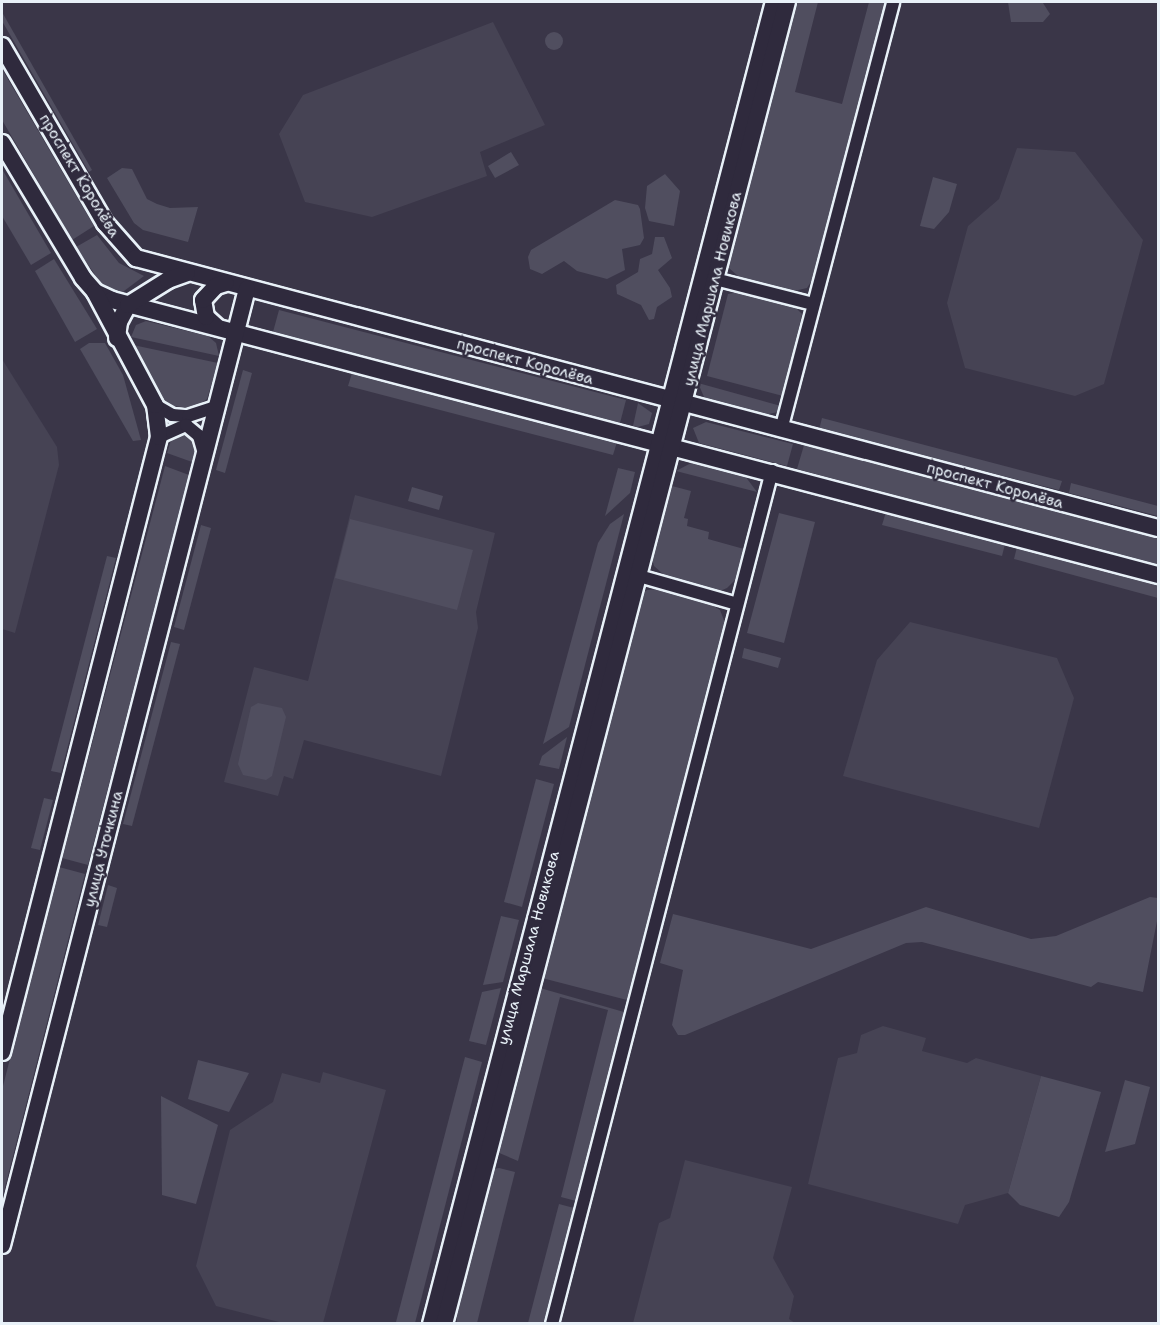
<!DOCTYPE html>
<meta charset="utf-8">
<style>
body{margin:0}
#map{position:relative;width:1160px;height:1325px;overflow:hidden;background:#3a3648;font-family:"Shantell Sans",sans-serif}
div>[style]{position:absolute}
.built>*{inset:0;background:#464354}
.green>*{inset:0;background:#504e5f}
.round{border-radius:50%}
.roads{filter:drop-shadow(2px 0 #e8f1f8) drop-shadow(-2px 0 #e8f1f8) drop-shadow(0 2px #e8f1f8) drop-shadow(0 -2px #e8f1f8)}
.street>*{height:12px;margin:-6px;padding:0 6px;transform-origin:6px;border-radius:6px;background:#2f2a3d}
.secondary>*{height:16px;margin:-8px;padding:0 8px;transform-origin:8px;border-radius:8px;background:#2f2a3d}
span{translate:-50% -50%;white-space:nowrap;text-align:center;line-height:1.15;-webkit-text-stroke:5px #2f2a3d;paint-order:stroke}
.street-label{font-size:15px;color:#e8f1f8}
.frame{position:absolute;inset:0;border:3px solid #e8f1f8;pointer-events:none}
</style>
<div id="map">
<div class="built">
<i style="clip-path:polygon(493px 22px,545px 125px,480px 152px,487px 176px,372px 217px,305px 202px,279px 134px,303px 95px)"></i>
<i style="clip-path:polygon(1017px 148px,1075px 152px,1143px 240px,1104px 384px,1075px 396px,965px 368px,947px 303px,968px 226px,999px 199px)"></i>
<i style="clip-path:polygon(2px 359px,57px 447px,59px 465px,15px 633px,2px 629px)"></i>
<i style="clip-path:polygon(355px 495px,495px 533px,476px 612px,478px 628px,441px 776px,304px 740px,293px 779px,284px 776px,278px 796px,224px 782px,254px 667px,308px 681px)"></i>
<i style="clip-path:polygon(910px 622px,1057px 658px,1074px 698px,1039px 828px,843px 776px,877px 660px)"></i>
<i style="clip-path:polygon(883px 1026px,926px 1038px,922px 1051px,967px 1063px,976px 1058px,1041px 1076px,1008px 1193px,965px 1205px,958px 1224px,808px 1184px,838px 1058px,857px 1053px,861px 1035px)"></i>
<i style="clip-path:polygon(323px 1072px,386px 1090px,323px 1323px,283px 1323px,216px 1306px,196px 1266px,230px 1130px,273px 1102px,282px 1073px,320px 1083px)"></i>
<i style="clip-path:polygon(685px 1160px,792px 1187px,773px 1258px,794px 1296px,789px 1319px,795px 1323px,633px 1323px,659px 1223px,670px 1218px)"></i>
</div>
<div class="green">
<i style="clip-path:polygon(796px 2px,818px 2px,795px 92px,842px 104px,869px 2px,886px 2px,814px 277px,807px 288px,794px 291px,739px 277px,729px 268px,729px 260px)"></i>
<i style="clip-path:polygon(1008px 2px,1043px 3px,1050px 14px,1043px 22px,1011px 22px)"></i>
<i style="clip-path:polygon(2px 12px,92px 170px,89px 172px,2px 21px)"></i>
<i class="round" style="left:545px;top:32px;width:18px;height:18px"></i>
<i style="clip-path:polygon(2px 69px,94px 226px,72px 240px,2px 120px)"></i>
<i style="clip-path:polygon(511px 152px,519px 165px,495px 178px,488px 166px)"></i>
<i style="clip-path:polygon(122px 168px,132px 169px,147px 199px,157px 204px,170px 208px,198px 207px,188px 242px,143px 230px,134px 223px,107px 178px)"></i>
<i style="clip-path:polygon(2px 169px,51px 253px,31px 265px,2px 216px)"></i>
<i style="clip-path:polygon(665px 174px,680px 191px,674px 226px,649px 221px,645px 208px,647px 186px)"></i>
<i style="clip-path:polygon(933px 177px,957px 184px,949px 212px,934px 229px,920px 226px)"></i>
<i style="clip-path:polygon(615px 200px,638px 205px,640px 209px,644px 238px,640px 245px,622px 249px,625px 270px,607px 279px,577px 271px,564px 261px,542px 274px,530px 269px,528px 257px,531px 250px)"></i>
<i style="clip-path:polygon(97px 235px,119px 263px,144px 276px,120px 294px,100px 282px,76px 247px)"></i>
<i style="clip-path:polygon(655px 237px,664px 237px,672px 258px,658px 270px,670px 288px,672px 297px,657px 307px,654px 319px,649px 320px,641px 305px,617px 294px,616px 285px,638px 272px,640px 259px,652px 254px)"></i>
<i style="clip-path:polygon(54px 259px,97px 329px,75px 342px,35px 271px)"></i>
<i style="clip-path:polygon(738px 292px,792px 304px,802px 314px,783px 396px,707px 376px,728px 294px)"></i>
<i style="clip-path:polygon(279px 310px,626px 400px,620px 423px,273px 332px)"></i>
<i style="clip-path:polygon(146px 321px,208px 336px,216px 343px,219px 356px,131px 337px,136px 325px)"></i>
<i style="clip-path:polygon(89px 343px,105px 343px,123px 375px,141px 440px,133px 441px,80px 349px)"></i>
<i style="clip-path:polygon(133px 345px,218px 363px,207px 399px,194px 408px,171px 406px,163px 401px)"></i>
<i style="clip-path:polygon(243px 370px,252px 373px,225px 473px,216px 470px)"></i>
<i style="clip-path:polygon(352px 373px,617px 442px,613px 455px,348px 386px)"></i>
<i style="clip-path:polygon(698px 383px,781px 406px,778px 412px,764px 415px,712px 401px,704px 397px)"></i>
<i style="clip-path:polygon(638px 403px,652px 413px,649px 424px,638px 427px,633px 426px)"></i>
<i style="clip-path:polygon(822px 418px,1062px 481px,1059px 490px,819px 430px)"></i>
<i style="clip-path:polygon(706px 422px,793px 444px,787px 466px,699px 443px,693px 428px)"></i>
<i style="clip-path:polygon(186px 430px,197px 443px,192px 462px,167px 453px,172px 437px)"></i>
<i style="clip-path:polygon(804px 445px,1158px 538px,1158px 567px,797px 469px)"></i>
<i style="clip-path:polygon(693px 462px,745px 476px,757px 492px,676px 471px)"></i>
<i style="clip-path:polygon(165px 466px,189px 475px,88px 865px,62px 858px)"></i>
<i style="clip-path:polygon(618px 468px,635px 472px,630px 493px,605px 516px)"></i>
<i style="clip-path:polygon(1071px 483px,1158px 506px,1158px 516px,1069px 493px)"></i>
<i style="clip-path:polygon(672px 486px,691px 491px,684px 518px,688px 519px,687px 526px,709px 532px,708px 539px,744px 549px,735px 580px,727px 588px,720px 591px,664px 575px,654px 566px,652px 559px)"></i>
<i style="clip-path:polygon(412px 487px,443px 496px,439px 510px,408px 501px)"></i>
<i style="clip-path:polygon(886px 512px,1005px 544px,1002px 556px,882px 525px)"></i>
<i style="clip-path:polygon(779px 513px,815px 522px,784px 643px,747px 633px)"></i>
<i style="clip-path:polygon(624px 514px,569px 727px,543px 744px,598px 543px,610px 524px)"></i>
<i style="clip-path:polygon(350px 519px,473px 550px,457px 610px,335px 578px)"></i>
<i style="clip-path:polygon(201px 525px,211px 528px,184px 630px,174px 627px)"></i>
<i style="clip-path:polygon(1017px 547px,1158px 584px,1158px 598px,1014px 559px)"></i>
<i style="clip-path:polygon(107px 556px,116px 558px,61px 773px,51px 771px)"></i>
<i style="clip-path:polygon(660px 589px,712px 605px,720px 610px,725px 623px,627px 1000px,542px 978px,640px 596px,647px 590px)"></i>
<i style="clip-path:polygon(171px 642px,180px 644px,132px 826px,123px 824px)"></i>
<i style="clip-path:polygon(744px 648px,781px 658px,778px 668px,742px 658px)"></i>
<i style="clip-path:polygon(258px 703px,282px 708px,286px 717px,272px 776px,266px 780px,243px 775px,238px 764px,251px 707px)"></i>
<i style="clip-path:polygon(567px 737px,559px 769px,539px 765px,542px 756px)"></i>
<i style="clip-path:polygon(536px 779px,554px 784px,522px 907px,504px 902px)"></i>
<i style="clip-path:polygon(44px 798px,53px 800px,40px 850px,31px 848px)"></i>
<i style="clip-path:polygon(59px 867px,85px 874px,2px 1199px,2px 1090px)"></i>
<i style="clip-path:polygon(108px 885px,117px 888px,107px 927px,98px 925px)"></i>
<i style="clip-path:polygon(1150px 897px,1158px 898px,1158px 916px,1143px 992px,1098px 982px,1091px 987px,922px 942px,906px 943px,685px 1035px,678px 1035px,672px 1025px,683px 970px,660px 963px,673px 914px,811px 949px,926px 907px,1031px 939px,1056px 936px)"></i>
<i style="clip-path:polygon(501px 916px,519px 920px,503px 982px,483px 985px)"></i>
<i style="clip-path:polygon(501px 988px,486px 1045px,469px 1041px,482px 992px)"></i>
<i style="clip-path:polygon(540px 988px,624px 1012px,576px 1201px,561px 1197px,608px 1010px,560px 997px,518px 1161px,497px 1152px)"></i>
<i style="clip-path:polygon(465px 1057px,482px 1062px,415px 1323px,402px 1323px,396px 1322px)"></i>
<i style="clip-path:polygon(198px 1060px,249px 1073px,229px 1112px,188px 1099px)"></i>
<i style="clip-path:polygon(1041px 1076px,1101px 1092px,1069px 1202px,1059px 1217px,1020px 1205px,1008px 1193px)"></i>
<i style="clip-path:polygon(1125px 1080px,1150px 1087px,1135px 1144px,1105px 1152px)"></i>
<i style="clip-path:polygon(161px 1096px,218px 1125px,196px 1204px,162px 1195px)"></i>
<i style="clip-path:polygon(499px 1168px,515px 1172px,477px 1323px,457px 1323px,456px 1312px,493px 1169px)"></i>
<i style="clip-path:polygon(559px 1204px,574px 1208px,545px 1323px,528px 1323px)"></i>
</div>
<div class="roads">
<div class="street">
<i style="left:707px;top:277px;width:109px;rotate:14.3deg"></i>
<i style="left:155px;top:405px;width:20px;rotate:30deg"></i>
<i style="left:172px;top:415px;width:16px;rotate:4deg"></i>
<i style="left:188px;top:416px;width:29px;rotate:-18deg"></i>
<i style="left:781px;top:430px;width:442px;rotate:-75.3deg"></i>
<i style="left:159px;top:437px;width:30px;rotate:-24deg"></i>
<i style="left:186px;top:425px;width:17px;rotate:40deg"></i>
<i style="left:199px;top:436px;width:18px;rotate:74deg"></i>
<i style="left:632px;top:574px;width:109px;rotate:15.9deg"></i>
<i style="left:552px;top:1324px;width:881px;rotate:-75.54deg"></i>
</div>
<div class="secondary">
<i style="left:2px;top:46px;width:205px;rotate:59.8deg"></i>
<i style="left:105px;top:223px;width:47px;rotate:48.5deg"></i>
<i style="left:136px;top:258px;width:1057px;rotate:14.8deg"></i>
<i style="left:2px;top:143px;width:157px;rotate:59deg"></i>
<i style="left:83px;top:278px;width:18px;rotate:49deg"></i>
<i style="left:95px;top:292px;width:19px;rotate:25deg"></i>
<i style="left:112px;top:300px;width:1082px;rotate:14.73deg"></i>
<i style="left:216px;top:326px;width:13px;rotate:-138deg"></i>
<i style="left:206px;top:317px;width:17px;rotate:-100deg"></i>
<i style="left:203px;top:300px;width:19px;rotate:-47deg"></i>
<i style="left:216px;top:286px;width:10px;rotate:-17deg"></i>
<i style="left:117px;top:338px;width:16px;rotate:-83deg"></i>
<i style="left:119px;top:322px;width:19px;rotate:-62deg"></i>
<i style="left:128px;top:305px;width:47px;rotate:-32deg"></i>
<i style="left:168px;top:280px;width:20px;rotate:-20deg"></i>
<i style="left:2px;top:1052px;width:635px;rotate:-75.68deg"></i>
<i style="left:159px;top:437px;width:32px;rotate:-97deg"></i>
<i style="left:155px;top:405px;width:128px;rotate:-118deg"></i>
<i style="left:2px;top:1245px;width:987px;rotate:-75.63deg"></i>
<i style="left:431px;top:1324px;width:1366px;rotate:-75.46deg"></i>
<i style="left:444px;top:1324px;width:1366px;rotate:-75.46deg"></i>
</div>
</div>
<div class="street-label">
<span style="left:79px;top:176px;rotate:59deg">проспект Королёва</span>
<span style="left:713px;top:289px;rotate:-76deg">улица Маршала Новикова</span>
<span style="left:525px;top:362px;rotate:15deg">проспект Королёва</span>
<span style="left:995px;top:486px;rotate:15deg">проспект Королёва</span>
<span style="left:104px;top:849px;rotate:-76deg">улица Уточкина</span>
<span style="left:529px;top:948px;rotate:-75deg">улица Маршала Новикова</span>
</div>
<div class="frame"></div>
</div>
